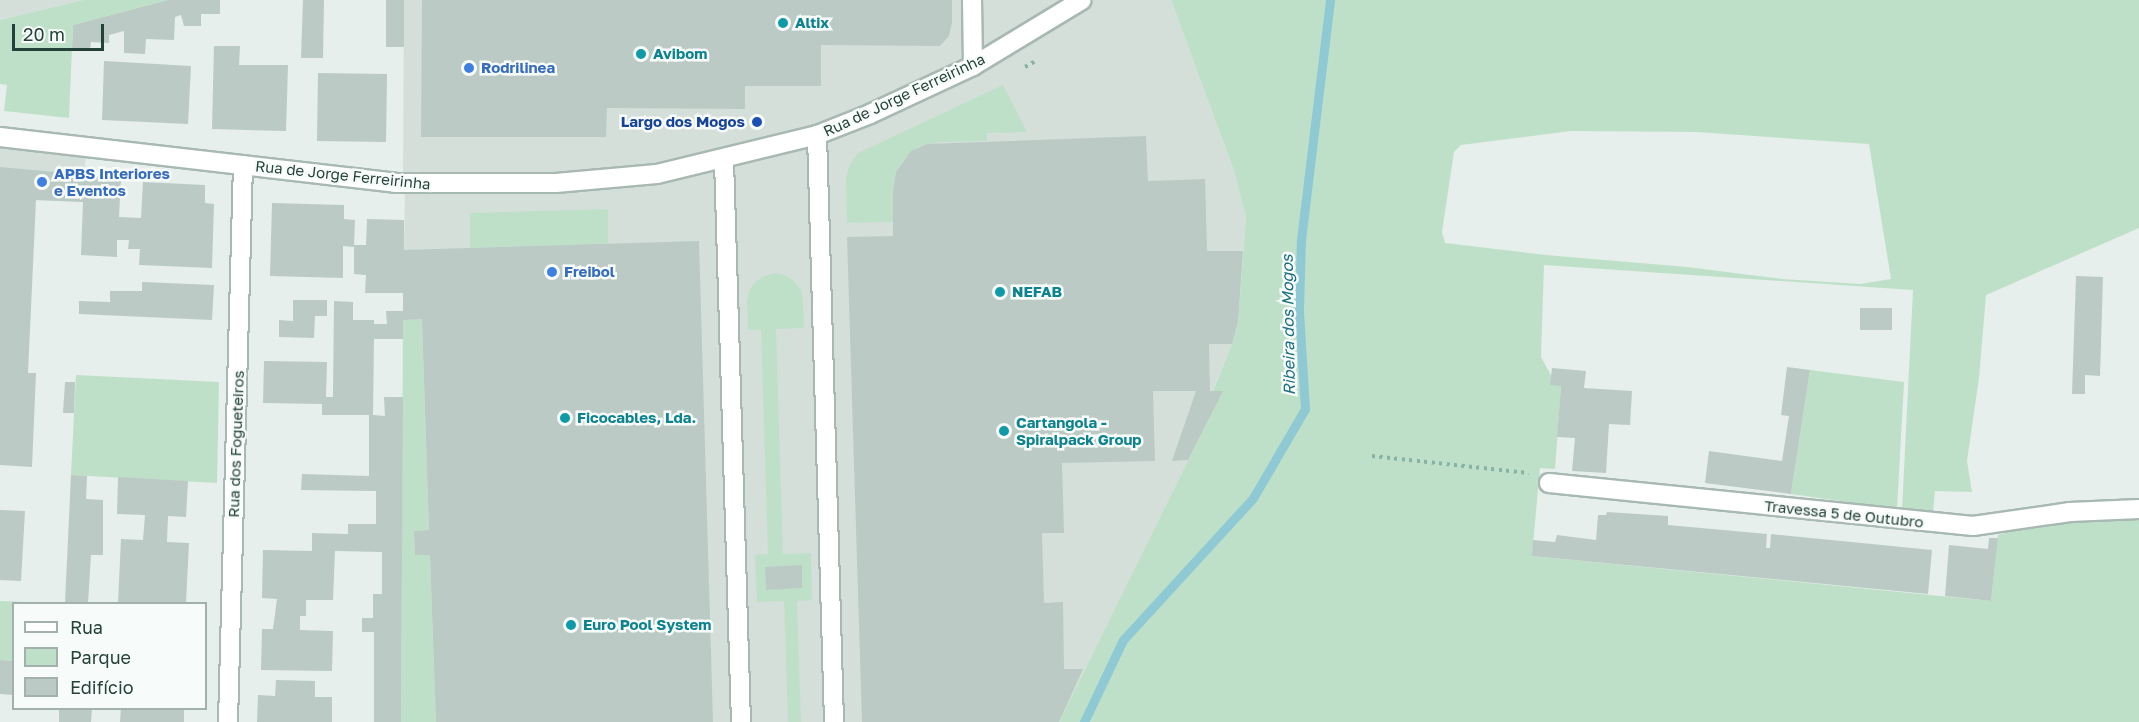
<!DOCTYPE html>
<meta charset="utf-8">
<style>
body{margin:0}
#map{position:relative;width:2139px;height:722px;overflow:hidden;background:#e6efeb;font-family:"Golos Text",sans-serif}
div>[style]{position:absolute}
.built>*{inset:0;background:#d4dfda}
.green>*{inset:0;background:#bfe0c8}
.stream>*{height:9px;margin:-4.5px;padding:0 4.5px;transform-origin:4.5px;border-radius:4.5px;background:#8ec9d4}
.building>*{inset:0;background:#bbcac4}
.path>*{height:4px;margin-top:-2px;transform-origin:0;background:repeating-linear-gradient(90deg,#86b3a5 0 3px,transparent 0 7.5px)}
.roads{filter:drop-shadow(2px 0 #a8b8b2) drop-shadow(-2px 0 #a8b8b2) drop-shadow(0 2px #a8b8b2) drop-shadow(0 -2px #a8b8b2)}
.minor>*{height:18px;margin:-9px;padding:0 9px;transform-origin:9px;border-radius:9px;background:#fff}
.dots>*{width:16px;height:16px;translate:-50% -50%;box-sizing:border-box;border:3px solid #f7fbf9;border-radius:50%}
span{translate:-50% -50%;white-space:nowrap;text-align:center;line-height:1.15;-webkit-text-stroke:5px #f7fbf9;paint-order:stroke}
.culture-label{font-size:15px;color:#0d838f;font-weight:700}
.left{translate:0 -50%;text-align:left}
.shop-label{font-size:15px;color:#366cbe;font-weight:700}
.street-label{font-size:15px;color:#24423a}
.transit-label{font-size:15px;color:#164399;font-weight:700}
.right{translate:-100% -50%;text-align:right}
.water-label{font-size:16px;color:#1c6f80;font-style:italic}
.legend{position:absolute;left:12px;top:602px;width:195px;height:108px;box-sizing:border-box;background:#f7fbf9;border:2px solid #a3b1ad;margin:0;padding:8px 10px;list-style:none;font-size:18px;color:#24423a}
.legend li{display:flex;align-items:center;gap:12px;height:30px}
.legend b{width:30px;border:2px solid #a3b1ad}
.scale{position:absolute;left:12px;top:24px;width:92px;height:27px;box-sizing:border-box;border:3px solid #24423a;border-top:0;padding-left:8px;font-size:18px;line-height:21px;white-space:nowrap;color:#24423a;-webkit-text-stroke:4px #f7fbf9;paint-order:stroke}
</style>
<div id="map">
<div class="built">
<i style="clip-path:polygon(0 0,83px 0,0 20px)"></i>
<i style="clip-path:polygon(404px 0,1073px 0,987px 52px,847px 115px,725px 153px,638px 170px,556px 179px,403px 178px)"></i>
<i style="clip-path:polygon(1094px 0,1171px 0,1234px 171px,1246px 217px,1238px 322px,1232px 344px,1213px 390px,1223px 391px,1059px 722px,436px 722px,430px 555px,415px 555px,414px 531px,429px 530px,422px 320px,403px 320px,405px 187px,556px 188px,823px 141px,887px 116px,984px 67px)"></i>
<i style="clip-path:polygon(0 141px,86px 150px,83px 202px,36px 200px,0 188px)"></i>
</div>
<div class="green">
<i style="clip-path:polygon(83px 0,168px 0,73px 25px,69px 118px,4px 111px,7px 85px,0 84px,0 20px)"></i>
<i style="clip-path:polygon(evenodd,1171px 0,2139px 0,2139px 228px,1986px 295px,1979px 378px,1967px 461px,1972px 492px,1935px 491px,1933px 512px,1902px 510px,1913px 290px,1544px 265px,1541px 357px,1552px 377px,1561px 386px,1555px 469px,1540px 468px,1532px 556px,1991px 601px,1998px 535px,2034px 525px,2070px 519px,2139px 518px,2139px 722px,1059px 722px,1222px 392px,1213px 391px,1232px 344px,1238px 322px,1246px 217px,1234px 171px,1171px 0,1571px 131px,1697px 132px,1869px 144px,1891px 279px,1860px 284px,1782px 279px,1687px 267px,1546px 255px,1445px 243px,1442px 232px,1454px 152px,1461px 145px,1571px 131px)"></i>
<i style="clip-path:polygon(1003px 85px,1027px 132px,987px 133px,987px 141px,938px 142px,918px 147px,906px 157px,896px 172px,893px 191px,893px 222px,847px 223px,846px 178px,850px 164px,858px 153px)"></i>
<i style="clip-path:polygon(608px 209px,608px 244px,470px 248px,470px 213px)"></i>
<i style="clip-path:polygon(evenodd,775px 273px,785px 275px,794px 281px,801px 290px,803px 300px,804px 328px,776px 329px,783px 554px,811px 553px,812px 600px,797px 601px,801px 722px,788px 722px,784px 601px,757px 602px,755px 555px,768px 554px,761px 330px,748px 330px,747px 302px,749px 291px,755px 282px,764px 276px,775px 273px,801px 566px,802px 588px,766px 589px,765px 567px,801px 566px)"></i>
<i style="clip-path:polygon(422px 319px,429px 530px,414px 531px,415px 555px,430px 555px,436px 722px,401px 722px,403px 320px)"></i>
<i style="clip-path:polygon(1810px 370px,1904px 382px,1897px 509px,1791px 494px)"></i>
<i style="clip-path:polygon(76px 375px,219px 382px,217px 483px,71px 475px)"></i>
<i style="clip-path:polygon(0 601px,54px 603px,14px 604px,13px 661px,0 660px)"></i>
</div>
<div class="stream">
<i style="left:1084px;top:722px;width:91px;rotate:-64.6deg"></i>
<i style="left:1123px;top:640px;width:193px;rotate:-47.5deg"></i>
<i style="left:1253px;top:498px;width:103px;rotate:-59.7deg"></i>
<i style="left:1305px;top:409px;width:99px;rotate:-93.5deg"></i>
<i style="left:1299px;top:310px;width:70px;rotate:-88.4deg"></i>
<i style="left:1301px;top:240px;width:242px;rotate:-83.1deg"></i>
</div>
<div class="building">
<i style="clip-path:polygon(168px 0,220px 0,220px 14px,201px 14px,201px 26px,184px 26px,181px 15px,175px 17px,174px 40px,146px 39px,145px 54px,124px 53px,124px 31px,109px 35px,109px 43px,91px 42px,90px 50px,72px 49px,73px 25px)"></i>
<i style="clip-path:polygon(303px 0,324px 0,323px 58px,301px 58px)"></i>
<i style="clip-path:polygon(386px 0,404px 0,404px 47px,386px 47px)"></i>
<i style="clip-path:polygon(422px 0,952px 0,952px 22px,949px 36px,940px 46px,821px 45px,821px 86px,745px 86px,745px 109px,607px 108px,606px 137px,421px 137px)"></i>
<i style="clip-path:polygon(214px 46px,240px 46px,239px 65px,288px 65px,286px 131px,212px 129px)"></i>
<i style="clip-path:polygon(104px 61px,191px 66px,188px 124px,102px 120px)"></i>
<i style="clip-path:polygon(318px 73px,387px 74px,386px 142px,317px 141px)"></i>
<i style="clip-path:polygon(1146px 136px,1148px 181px,1205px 179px,1207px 251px,1243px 251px,1238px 322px,1232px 344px,1209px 344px,1210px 391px,1223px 391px,1188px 460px,1172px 461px,1196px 391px,1153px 391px,1155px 461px,1062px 463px,1064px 533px,1042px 533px,1044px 603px,1063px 602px,1064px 669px,1083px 669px,1059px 722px,862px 722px,847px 237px,893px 236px,893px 191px,896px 172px,911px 151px,927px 144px)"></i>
<i style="clip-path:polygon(0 167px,121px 178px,119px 217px,141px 218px,143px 182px,205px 185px,205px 203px,214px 204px,212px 268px,139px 265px,140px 249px,128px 249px,129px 240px,117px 240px,117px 257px,81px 255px,83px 202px,36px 200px,28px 373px,36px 373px,32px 467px,0 465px)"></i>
<i style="clip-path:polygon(272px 203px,344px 205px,344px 219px,355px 220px,354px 247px,343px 246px,343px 278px,270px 276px)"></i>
<i style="clip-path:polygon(367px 219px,404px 220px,404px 250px,699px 241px,713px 722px,436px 722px,430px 555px,415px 555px,414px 531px,429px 530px,422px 319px,403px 320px,403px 339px,374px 339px,373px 415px,385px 416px,384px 397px,403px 397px,401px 722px,374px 722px,374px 632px,362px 632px,362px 618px,373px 618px,373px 594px,382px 594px,382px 552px,335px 551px,333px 600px,306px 600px,306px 616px,300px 616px,300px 630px,333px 631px,332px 671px,261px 670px,262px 629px,273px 629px,277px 599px,262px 598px,263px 550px,312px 551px,312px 533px,348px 534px,348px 524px,376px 524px,376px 491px,301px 490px,302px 474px,369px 476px,369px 415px,322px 415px,322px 404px,263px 403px,264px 361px,327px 362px,326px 397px,333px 397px,334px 301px,353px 302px,353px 320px,374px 320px,374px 324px,387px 324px,386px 311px,403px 311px,403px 293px,365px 293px,366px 275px,354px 274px,354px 245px,366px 245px)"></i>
<i style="clip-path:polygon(2076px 276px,2103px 277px,2100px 376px,2085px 375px,2085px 394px,2072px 394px)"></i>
<i style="clip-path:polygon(142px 282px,214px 285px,212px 320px,79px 314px,79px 301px,110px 302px,110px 291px,142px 291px)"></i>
<i style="clip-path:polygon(293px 300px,327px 300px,327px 316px,315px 316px,314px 338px,279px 337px,279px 320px,293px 321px)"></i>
<i style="clip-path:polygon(1860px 308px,1892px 308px,1892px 330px,1860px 330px)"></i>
<i style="clip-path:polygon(1787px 367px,1810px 370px,1791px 494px,1705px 483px,1709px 451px,1782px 461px,1789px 416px,1781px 415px)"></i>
<i style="clip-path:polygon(1552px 368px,1586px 371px,1584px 388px,1632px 391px,1630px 425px,1609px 424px,1606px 473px,1572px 471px,1575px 438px,1557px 437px,1561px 386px,1550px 385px)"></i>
<i style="clip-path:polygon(65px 382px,75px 382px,74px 413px,63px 413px)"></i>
<i style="clip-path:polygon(71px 475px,87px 476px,86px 499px,103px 500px,103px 555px,91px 555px,88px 603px,65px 603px)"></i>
<i style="clip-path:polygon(118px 477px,188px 481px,186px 517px,168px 516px,167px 542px,189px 543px,186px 603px,118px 603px,121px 539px,143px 540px,145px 515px,117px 514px)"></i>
<i style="clip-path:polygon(0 510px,25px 511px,21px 581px,0 580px)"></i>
<i style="clip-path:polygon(1607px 512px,1668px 516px,1668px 525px,1767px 534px,1766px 548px,1770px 548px,1771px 534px,1932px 550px,1928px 594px,1532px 556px,1533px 540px,1555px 542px,1557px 535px,1596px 540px,1598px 515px,1606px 515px)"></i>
<i style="clip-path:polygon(1989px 538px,1998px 538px,1991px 601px,1945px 596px,1949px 545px,1988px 549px)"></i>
<i style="clip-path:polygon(802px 565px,802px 588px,766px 590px,765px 567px)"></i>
<i style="clip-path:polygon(0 660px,14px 661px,14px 695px,0 694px)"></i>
<i style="clip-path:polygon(276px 680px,315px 681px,315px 697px,332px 697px,332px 722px,257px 722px,258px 695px,275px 696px)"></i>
<i style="clip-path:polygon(59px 708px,92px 708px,91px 722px,59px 722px)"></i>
<i style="clip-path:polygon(121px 708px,184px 708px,184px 722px,120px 722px)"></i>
</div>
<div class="path">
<i style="left:1025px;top:67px;width:14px;rotate:-30deg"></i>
<i style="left:1372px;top:456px;width:158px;rotate:6.2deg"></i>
</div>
<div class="roads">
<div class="minor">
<i style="left:972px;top:0;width:66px;rotate:89.1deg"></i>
<i style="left:817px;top:135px;width:587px;rotate:88.34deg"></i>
<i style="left:0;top:137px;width:398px;rotate:6.6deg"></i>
<i style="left:395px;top:183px;width:161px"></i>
<i style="left:556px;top:183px;width:101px;rotate:-5.1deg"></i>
<i style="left:657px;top:174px;width:165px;rotate:-13.7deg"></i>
<i style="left:817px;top:135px;width:57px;rotate:-21.6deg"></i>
<i style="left:870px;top:114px;width:114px;rotate:-25deg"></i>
<i style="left:973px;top:66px;width:127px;rotate:-31.2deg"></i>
<i style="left:724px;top:160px;width:562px;rotate:88.27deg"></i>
<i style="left:1549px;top:483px;width:426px;rotate:5.8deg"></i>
<i style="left:1973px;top:526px;width:98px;rotate:-8.2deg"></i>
<i style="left:2070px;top:512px;width:69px;rotate:-2.5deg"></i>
<i style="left:228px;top:722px;width:557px;rotate:-88.46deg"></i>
</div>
</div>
<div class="dots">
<i style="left:783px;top:23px;background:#0f9aa8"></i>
<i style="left:641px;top:54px;background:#0f9aa8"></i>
<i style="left:469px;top:68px;background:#3f7fe0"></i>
<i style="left:757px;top:122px;background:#1a4fb4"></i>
<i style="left:42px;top:182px;background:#3f7fe0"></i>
<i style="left:552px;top:272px;background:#3f7fe0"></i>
<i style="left:1000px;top:292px;background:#0f9aa8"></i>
<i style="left:565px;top:418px;background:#0f9aa8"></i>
<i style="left:1004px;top:431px;background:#0f9aa8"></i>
<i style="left:571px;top:625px;background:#0f9aa8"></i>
</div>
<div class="culture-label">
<span class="left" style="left:795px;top:23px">Altix</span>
<span class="left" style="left:653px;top:54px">Avibom</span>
<span class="left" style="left:1012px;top:292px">NEFAB</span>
<span class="left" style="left:577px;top:418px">Ficocables, Lda.</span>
<span class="left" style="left:1016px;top:431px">Cartangola -<br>Spiralpack Group</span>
<span class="left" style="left:583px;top:625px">Euro Pool System</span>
</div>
<div class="shop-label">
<span class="left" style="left:481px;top:68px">Rodrilinea</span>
<span class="left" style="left:54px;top:182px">APBS Interiores<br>e Eventos</span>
<span class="left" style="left:564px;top:272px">Freibol</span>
</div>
<div class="street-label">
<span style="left:904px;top:95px;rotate:-25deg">Rua de Jorge Ferreirinha</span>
<span style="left:343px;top:175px;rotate:6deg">Rua de Jorge Ferreirinha</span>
<span style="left:236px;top:444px;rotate:-88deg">Rua dos Fogueteiros</span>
<span style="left:1844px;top:514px;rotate:6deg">Travessa 5 de Outubro</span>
</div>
<div class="transit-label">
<span class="right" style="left:745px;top:122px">Largo dos Mogos</span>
</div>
<div class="water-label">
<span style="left:1288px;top:325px;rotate:-91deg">Ribeira dos Mogos</span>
</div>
<ul class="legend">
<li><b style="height:8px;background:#fff"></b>Rua</li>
<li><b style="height:16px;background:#bfe0c8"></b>Parque</li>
<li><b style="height:16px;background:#bbcac4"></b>Edifício</li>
</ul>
<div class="scale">20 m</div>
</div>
